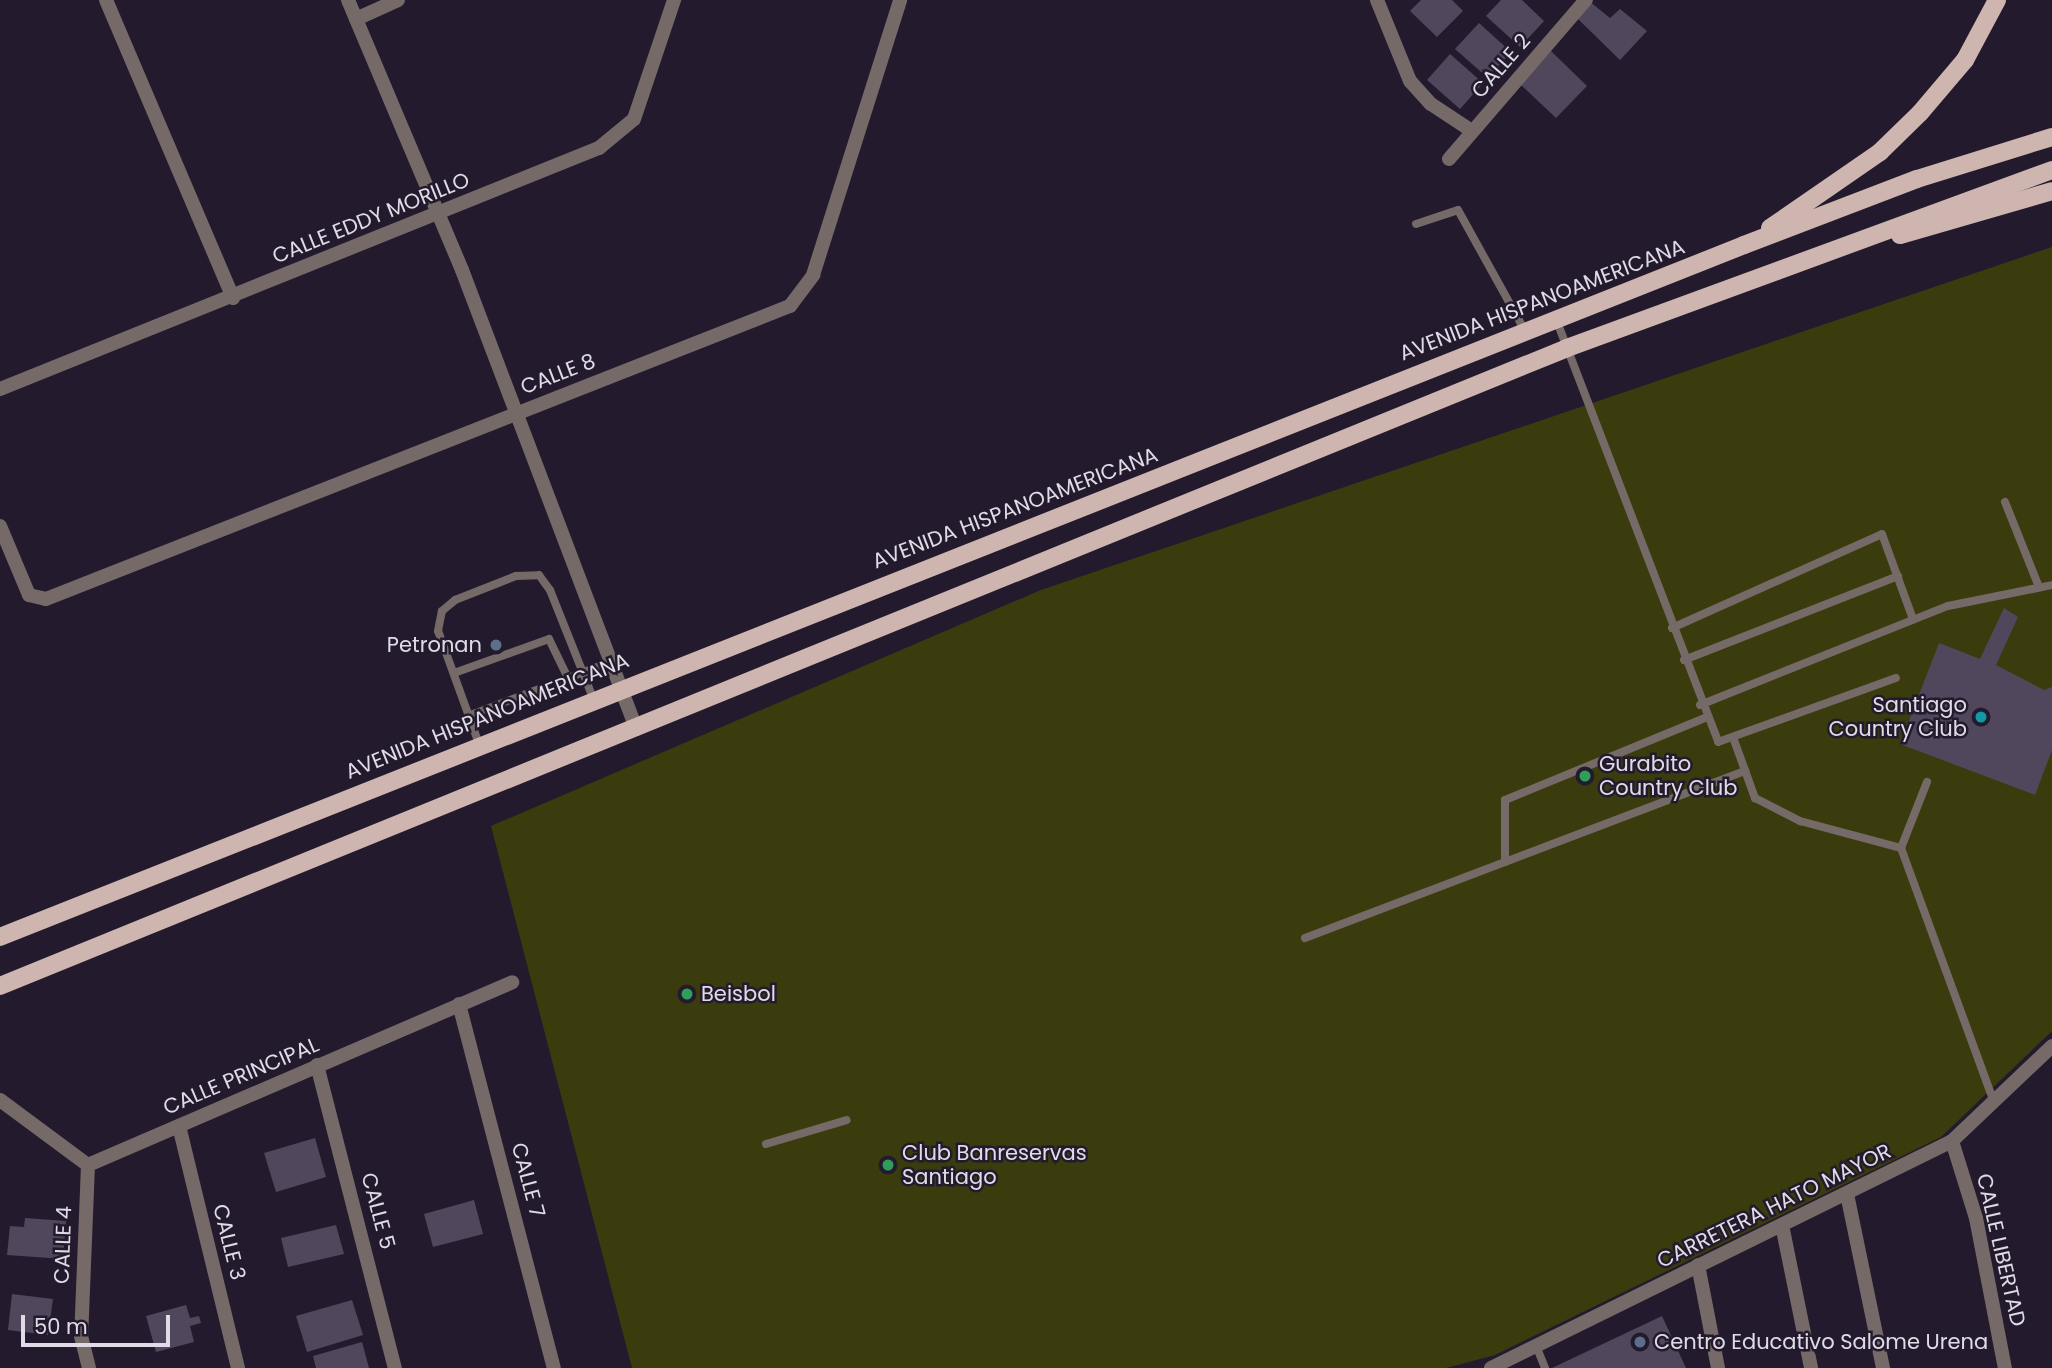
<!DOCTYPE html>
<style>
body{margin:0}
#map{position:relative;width:2052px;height:1368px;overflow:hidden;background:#231b2d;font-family:Poppins,sans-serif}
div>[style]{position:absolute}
.green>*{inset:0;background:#3b3c0d}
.building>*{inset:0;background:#50475c}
.service>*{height:8px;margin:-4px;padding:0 4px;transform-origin:4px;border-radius:4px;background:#756a67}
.minor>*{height:14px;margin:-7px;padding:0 7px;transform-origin:7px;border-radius:7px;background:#756a67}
.tertiary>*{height:14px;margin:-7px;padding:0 7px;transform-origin:7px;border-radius:7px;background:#756a67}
.primary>*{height:18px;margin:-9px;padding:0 9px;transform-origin:9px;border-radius:9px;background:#ceb5af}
.dots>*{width:19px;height:19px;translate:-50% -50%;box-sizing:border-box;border:4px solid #231b2d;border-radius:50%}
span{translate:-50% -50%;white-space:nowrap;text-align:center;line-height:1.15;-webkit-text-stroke:5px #231b2d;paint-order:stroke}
.street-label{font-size:21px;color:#e0dbe7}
.poi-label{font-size:21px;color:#e0dbe7}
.right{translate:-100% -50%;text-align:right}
.left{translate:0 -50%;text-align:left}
.scale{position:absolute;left:21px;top:1315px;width:149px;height:32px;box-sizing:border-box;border:4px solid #e0dbe7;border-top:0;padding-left:9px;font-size:21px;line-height:24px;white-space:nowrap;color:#e0dbe7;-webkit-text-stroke:5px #231b2d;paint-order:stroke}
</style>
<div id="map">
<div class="green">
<i style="clip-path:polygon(2052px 247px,2052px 1031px,1941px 1137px,1495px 1355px,1446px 1368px,632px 1368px,491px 826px,1041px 590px)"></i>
</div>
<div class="building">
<i style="clip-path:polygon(1421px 0,1452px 0,1463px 11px,1437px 37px,1410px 11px)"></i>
<i style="clip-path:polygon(1501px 0,1522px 0,1544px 21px,1520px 47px,1486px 16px)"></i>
<i style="clip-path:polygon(1589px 1px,1610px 18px,1620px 9px,1647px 31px,1620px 60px,1578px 19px)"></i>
<i style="clip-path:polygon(1479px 23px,1511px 52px,1488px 78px,1455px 49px)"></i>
<i style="clip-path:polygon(1551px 51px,1587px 86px,1556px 118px,1520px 84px)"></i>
<i style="clip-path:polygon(1450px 54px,1483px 83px,1460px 109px,1427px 80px)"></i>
<i style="clip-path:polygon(2004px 608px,2018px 617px,1996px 665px,2044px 690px,2052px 687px,2052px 750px,2035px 795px,1900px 744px,1939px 643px,1980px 659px)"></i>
<i style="clip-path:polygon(315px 1138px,326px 1177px,276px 1192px,264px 1153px)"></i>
<i style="clip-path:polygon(474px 1200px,483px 1234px,433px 1247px,424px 1214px)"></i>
<i style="clip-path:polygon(25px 1218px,66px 1221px,63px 1259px,7px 1255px,10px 1226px,24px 1227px)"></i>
<i style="clip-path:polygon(336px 1225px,344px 1254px,288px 1267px,281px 1238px)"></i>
<i style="clip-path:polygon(12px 1294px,53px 1299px,48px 1335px,8px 1330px)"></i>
<i style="clip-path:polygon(352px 1300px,363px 1335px,307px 1352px,296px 1316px)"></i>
<i style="clip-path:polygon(186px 1305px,190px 1318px,199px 1316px,201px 1323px,190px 1326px,194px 1342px,156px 1352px,146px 1316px)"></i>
<i style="clip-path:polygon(1662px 1316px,1686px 1368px,1552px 1368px)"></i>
<i style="clip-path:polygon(362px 1342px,369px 1368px,316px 1368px,313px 1356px)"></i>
</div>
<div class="service">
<i style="left:1416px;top:224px;width:44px;rotate:-18.4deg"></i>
<i style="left:1458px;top:210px;width:138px;rotate:61deg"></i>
<i style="left:1556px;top:319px;width:453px;rotate:69deg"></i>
<i style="left:1718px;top:742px;width:189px;rotate:-19.8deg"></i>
<i style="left:2005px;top:502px;width:92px;rotate:68.2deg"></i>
<i style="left:1672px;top:628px;width:230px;rotate:-24.1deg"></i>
<i style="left:1882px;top:534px;width:90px;rotate:70deg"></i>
<i style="left:1684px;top:660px;width:230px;rotate:-21.4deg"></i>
<i style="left:454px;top:673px;width:101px;rotate:-19.7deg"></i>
<i style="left:549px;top:639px;width:43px;rotate:64deg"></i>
<i style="left:1700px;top:705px;width:267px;rotate:-21.8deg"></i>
<i style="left:1948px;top:606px;width:106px;rotate:-11.4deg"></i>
<i style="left:468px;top:716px;width:152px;rotate:-20.8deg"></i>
<i style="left:1734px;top:740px;width:62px;rotate:70.1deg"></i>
<i style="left:1755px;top:798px;width:51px;rotate:27.1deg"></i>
<i style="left:1800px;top:821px;width:105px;rotate:15deg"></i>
<i style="left:479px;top:744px;width:120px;rotate:-109.9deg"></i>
<i style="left:438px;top:631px;width:20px;rotate:-79deg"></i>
<i style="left:442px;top:611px;width:17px;rotate:-40deg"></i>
<i style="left:455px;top:600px;width:66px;rotate:-21.5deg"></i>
<i style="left:516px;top:576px;width:23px;rotate:-2deg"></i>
<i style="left:539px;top:575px;width:19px;rotate:54deg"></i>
<i style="left:550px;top:590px;width:116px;rotate:68.3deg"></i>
<i style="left:1927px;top:782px;width:71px;rotate:111.5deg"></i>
<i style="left:1901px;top:848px;width:270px;rotate:69.9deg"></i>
<i style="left:1505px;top:862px;width:62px;rotate:-90deg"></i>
<i style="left:1505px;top:800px;width:216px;rotate:-22.3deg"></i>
<i style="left:1305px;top:938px;width:471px;rotate:-20.8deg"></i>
<i style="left:766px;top:1144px;width:84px;rotate:-16.5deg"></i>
<i style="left:1537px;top:1348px;width:22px;rotate:68deg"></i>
</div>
<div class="minor">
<i style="left:106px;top:0;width:324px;rotate:66.9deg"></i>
<i style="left:348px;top:0;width:293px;rotate:67.1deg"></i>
<i style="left:462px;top:270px;width:491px;rotate:69.2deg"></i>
<i style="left:1377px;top:0;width:87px;rotate:67.8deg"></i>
<i style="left:1410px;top:81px;width:31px;rotate:48deg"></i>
<i style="left:1431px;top:104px;width:49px;rotate:33.4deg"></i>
<i style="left:356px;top:19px;width:46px;rotate:-24.3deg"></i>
<i style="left:1449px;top:159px;width:210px;rotate:-49.3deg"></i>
<i style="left:0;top:389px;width:646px;rotate:-21.92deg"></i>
<i style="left:599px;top:148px;width:45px;rotate:-39.6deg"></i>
<i style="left:634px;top:119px;width:126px;rotate:-71.4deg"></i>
<i style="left:0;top:526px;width:75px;rotate:67.2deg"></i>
<i style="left:29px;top:595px;width:17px;rotate:13deg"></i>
<i style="left:46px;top:599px;width:800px;rotate:-21.5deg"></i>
<i style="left:790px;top:306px;width:39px;rotate:-53deg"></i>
<i style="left:813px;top:275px;width:288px;rotate:-72.4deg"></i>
<i style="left:459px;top:1004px;width:376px;rotate:75.4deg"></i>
<i style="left:317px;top:1065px;width:313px;rotate:75.6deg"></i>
<i style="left:0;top:1100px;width:109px;rotate:36.5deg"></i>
<i style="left:179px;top:1126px;width:249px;rotate:76.3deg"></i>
<i style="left:1952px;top:1141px;width:81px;rotate:72.7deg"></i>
<i style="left:1976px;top:1218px;width:153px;rotate:79.1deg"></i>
<i style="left:88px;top:1165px;width:462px;rotate:-23.3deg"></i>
<i style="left:88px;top:1165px;width:171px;rotate:92.3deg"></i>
<i style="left:81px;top:1336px;width:33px;rotate:76deg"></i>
<i style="left:1847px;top:1194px;width:178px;rotate:78.3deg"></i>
<i style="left:1782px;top:1225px;width:146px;rotate:78.5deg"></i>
<i style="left:1698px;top:1265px;width:105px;rotate:79deg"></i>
</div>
<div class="tertiary">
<i style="left:1491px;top:1368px;width:514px;rotate:-26.22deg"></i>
<i style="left:1952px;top:1141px;width:138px;rotate:-43.5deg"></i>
</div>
<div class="primary">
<i style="left:1770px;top:228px;width:134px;rotate:-34.6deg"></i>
<i style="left:1880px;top:152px;width:56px;rotate:-44.3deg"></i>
<i style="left:1920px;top:113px;width:70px;rotate:-49.7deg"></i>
<i style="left:1965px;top:60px;width:68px;rotate:-61.9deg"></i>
<i style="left:1900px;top:235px;width:158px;rotate:-16.1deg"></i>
<i style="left:0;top:937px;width:1876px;rotate:-21.64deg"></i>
<i style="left:1744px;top:245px;width:185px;rotate:-20.9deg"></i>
<i style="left:1917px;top:179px;width:141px;rotate:-17.3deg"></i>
<i style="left:0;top:986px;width:1692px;rotate:-22.15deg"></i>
<i style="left:1567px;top:348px;width:517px;rotate:-20.15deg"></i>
</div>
<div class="dots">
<i style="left:496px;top:645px;background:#5c6f8a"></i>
<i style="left:1981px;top:717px;background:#0f9aa8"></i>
<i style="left:1585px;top:776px;background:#2e9e5b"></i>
<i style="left:687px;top:994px;background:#2e9e5b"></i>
<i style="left:888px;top:1165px;background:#2e9e5b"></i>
<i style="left:1640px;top:1342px;background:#5c6f8a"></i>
</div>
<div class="street-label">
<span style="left:1501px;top:66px;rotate:-49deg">CALLE 2</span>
<span style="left:371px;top:218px;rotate:-22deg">CALLE EDDY MORILLO</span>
<span style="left:1542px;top:300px;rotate:-21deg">AVENIDA HISPANOAMERICANA</span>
<span style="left:558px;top:374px;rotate:-21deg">CALLE 8</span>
<span style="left:1015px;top:508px;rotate:-21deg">AVENIDA HISPANOAMERICANA</span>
<span style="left:487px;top:716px;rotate:-22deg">AVENIDA HISPANOAMERICANA</span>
<span style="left:241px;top:1076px;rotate:-23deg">CALLE PRINCIPAL</span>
<span style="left:528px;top:1180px;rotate:75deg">CALLE 7</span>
<span style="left:1774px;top:1206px;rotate:-26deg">CARRETERA HATO MAYOR</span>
<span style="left:378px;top:1211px;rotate:75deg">CALLE 5</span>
<span style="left:229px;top:1242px;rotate:76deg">CALLE 3</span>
<span style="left:63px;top:1245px;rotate:-88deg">CALLE 4</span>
<span style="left:2001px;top:1250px;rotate:77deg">CALLE LIBERTAD</span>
</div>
<div class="poi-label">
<span class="right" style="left:482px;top:645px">Petronan</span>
<span class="right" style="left:1967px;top:717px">Santiago<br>Country Club</span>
<span class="left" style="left:1599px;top:776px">Gurabito<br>Country Club</span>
<span class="left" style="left:701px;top:994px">Beisbol</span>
<span class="left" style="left:902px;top:1165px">Club Banreservas<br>Santiago</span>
<span class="left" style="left:1654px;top:1342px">Centro Educativo Salome Urena</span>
</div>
<div class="scale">50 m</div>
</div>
